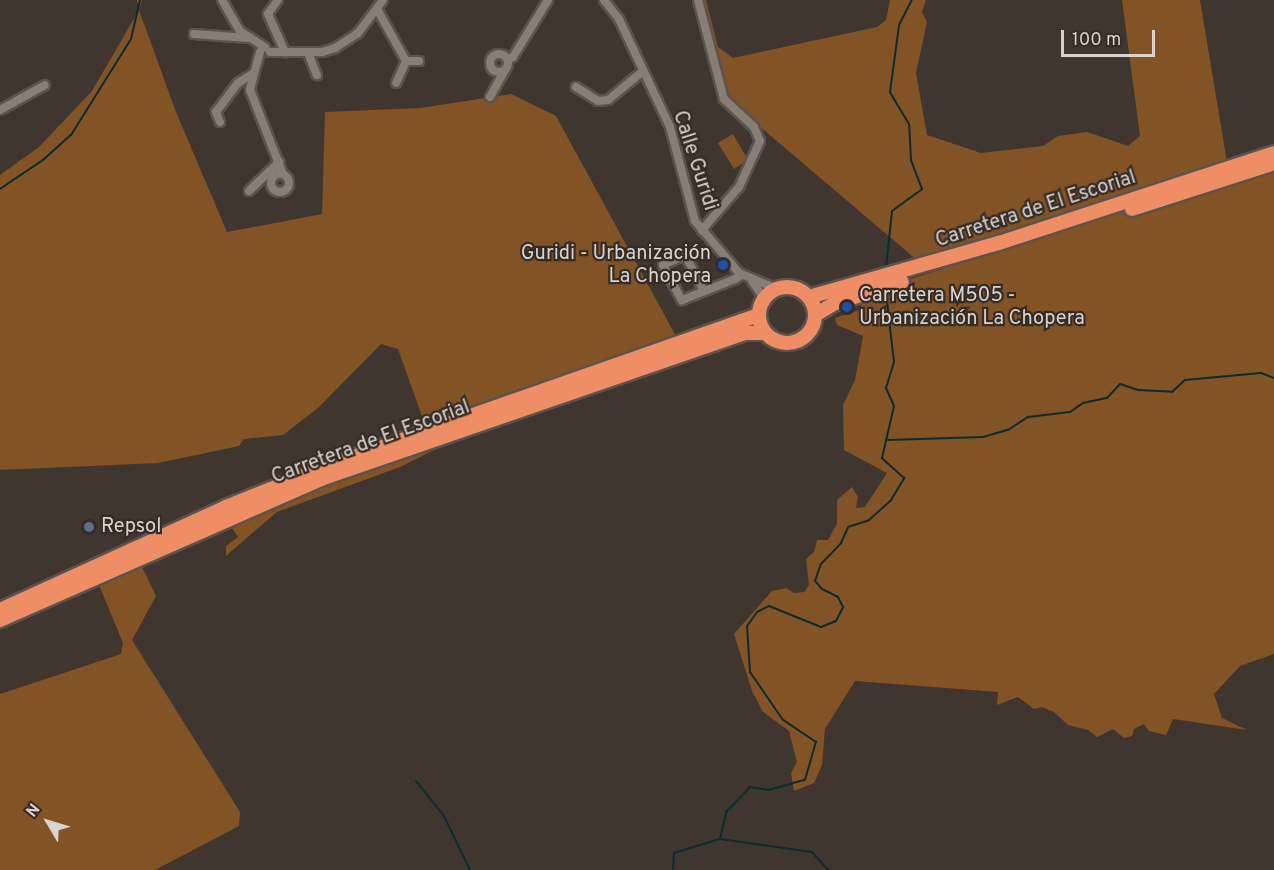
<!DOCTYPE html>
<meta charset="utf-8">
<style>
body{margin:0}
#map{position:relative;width:1274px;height:870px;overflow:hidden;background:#3e362f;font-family:Overpass,sans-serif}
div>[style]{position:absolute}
.green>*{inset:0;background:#825324}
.stream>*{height:2px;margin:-1px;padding:0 1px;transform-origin:1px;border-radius:1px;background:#092d31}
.roads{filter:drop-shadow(2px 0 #5b544e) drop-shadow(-2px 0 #5b544e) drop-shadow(0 2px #5b544e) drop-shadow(0 -2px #5b544e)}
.street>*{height:8px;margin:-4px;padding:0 4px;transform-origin:4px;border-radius:4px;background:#877e76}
.street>.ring{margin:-4px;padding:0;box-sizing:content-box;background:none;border:8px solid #877e76;border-radius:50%}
.highway>*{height:14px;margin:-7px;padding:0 7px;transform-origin:7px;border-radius:7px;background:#ef8e64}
.highway>.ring{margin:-7px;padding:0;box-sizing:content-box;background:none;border:14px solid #ef8e64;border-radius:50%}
.dots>*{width:16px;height:16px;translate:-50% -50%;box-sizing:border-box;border:3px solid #342c25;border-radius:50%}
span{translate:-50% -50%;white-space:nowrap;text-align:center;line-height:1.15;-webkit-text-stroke:4.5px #342c25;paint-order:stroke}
.street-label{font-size:20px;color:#d9d3cf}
.poi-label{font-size:20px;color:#d9d3cf}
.right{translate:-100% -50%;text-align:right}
.left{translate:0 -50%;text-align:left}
.north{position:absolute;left:18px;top:792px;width:60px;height:60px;-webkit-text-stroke:4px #342c25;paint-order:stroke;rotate:308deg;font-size:16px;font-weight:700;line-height:24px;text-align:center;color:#d9d3cf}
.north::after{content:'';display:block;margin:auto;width:21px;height:27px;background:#d9d3cf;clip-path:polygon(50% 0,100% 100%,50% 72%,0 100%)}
.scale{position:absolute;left:1061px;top:30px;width:94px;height:27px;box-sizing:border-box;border:3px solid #d9d3cf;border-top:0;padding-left:8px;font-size:18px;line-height:21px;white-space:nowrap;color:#d9d3cf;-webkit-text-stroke:4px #342c25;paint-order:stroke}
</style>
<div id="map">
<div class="green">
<i style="clip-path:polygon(137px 0,142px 0,139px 10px,176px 112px,227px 232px,322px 214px,325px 112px,420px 108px,511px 94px,556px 116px,676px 336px,424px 422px,398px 349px,381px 344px,318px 408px,283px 435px,244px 439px,239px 446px,158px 463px,0 470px,0 175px,39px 147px,92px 91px,139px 10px)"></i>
<i style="clip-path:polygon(701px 0,706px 0,718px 47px,733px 58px,877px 27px,886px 20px,890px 0,926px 0,922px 12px,927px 22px,916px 73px,927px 135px,981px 153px,1043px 146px,1058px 136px,1087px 132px,1128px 146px,1140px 136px,1122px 0,1200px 0,1227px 162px,918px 261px,726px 98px)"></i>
<i style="clip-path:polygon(733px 134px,748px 160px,734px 169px,718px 143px)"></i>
<i style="clip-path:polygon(1274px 168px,1274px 654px,1240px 666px,1214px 694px,1222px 718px,1247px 730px,1173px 719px,1166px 735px,1149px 731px,1144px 724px,1134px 729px,1132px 736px,1124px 738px,1113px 729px,1097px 737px,1088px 730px,1068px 725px,1054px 712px,1042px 707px,1034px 709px,1018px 697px,997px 705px,998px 692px,855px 681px,825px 729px,822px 765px,814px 783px,794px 791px,791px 773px,797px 762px,789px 731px,763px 712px,752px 691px,734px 634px,772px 591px,786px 588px,794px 593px,804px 592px,809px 585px,806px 559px,814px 552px,817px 540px,828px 540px,837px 524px,837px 500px,852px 487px,858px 497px,856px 508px,865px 507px,887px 473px,844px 450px,843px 405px,855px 380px,863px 336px,837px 325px,835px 318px,862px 309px,857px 296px,1201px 187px)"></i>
<i style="clip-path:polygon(445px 436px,448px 443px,400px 467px,277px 512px,226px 556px,226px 546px,238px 537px,229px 524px,321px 479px)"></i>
<i style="clip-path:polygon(129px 566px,142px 567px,156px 596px,132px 640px,240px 812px,239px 826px,155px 870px,0 870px,0 694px,121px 654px,123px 643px,99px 585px,90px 579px)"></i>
</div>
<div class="stream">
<i style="left:0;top:189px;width:52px;rotate:-34deg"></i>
<i style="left:43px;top:160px;width:38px;rotate:-42deg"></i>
<i style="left:71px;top:135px;width:113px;rotate:-58deg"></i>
<i style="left:131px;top:39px;width:40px;rotate:-77deg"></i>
<i style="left:886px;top:268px;width:57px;rotate:-84deg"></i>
<i style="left:892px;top:211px;width:37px;rotate:-36deg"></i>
<i style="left:922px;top:189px;width:31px;rotate:-111deg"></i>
<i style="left:911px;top:160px;width:36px;rotate:-93deg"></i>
<i style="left:909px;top:124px;width:37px;rotate:-121deg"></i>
<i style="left:890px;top:92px;width:68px;rotate:-82.3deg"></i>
<i style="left:899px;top:25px;width:28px;rotate:-63deg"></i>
<i style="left:888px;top:440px;width:95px;rotate:-1.8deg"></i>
<i style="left:983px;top:437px;width:26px;rotate:-16deg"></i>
<i style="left:1008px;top:430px;width:24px;rotate:-33deg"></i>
<i style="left:1028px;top:417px;width:42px;rotate:-6.8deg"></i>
<i style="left:1070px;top:412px;width:16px;rotate:-35deg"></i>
<i style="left:1083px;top:403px;width:25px;rotate:-12deg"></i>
<i style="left:1107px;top:398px;width:19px;rotate:-47deg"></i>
<i style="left:1120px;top:384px;width:20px;rotate:18deg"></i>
<i style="left:1139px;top:390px;width:33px;rotate:3deg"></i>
<i style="left:1172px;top:392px;width:18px;rotate:-43deg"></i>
<i style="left:1185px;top:380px;width:76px;rotate:-5.3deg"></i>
<i style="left:1261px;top:373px;width:14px;rotate:21deg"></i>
<i style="left:416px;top:781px;width:45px;rotate:51.3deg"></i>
<i style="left:444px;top:816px;width:60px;rotate:64.3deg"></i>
<i style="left:720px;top:839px;width:93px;rotate:8deg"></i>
<i style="left:812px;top:852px;width:24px;rotate:48deg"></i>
<i style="left:673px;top:870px;width:17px;rotate:-87deg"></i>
<i style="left:674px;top:853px;width:48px;rotate:-16.9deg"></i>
<i style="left:720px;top:839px;width:28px;rotate:-77deg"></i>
<i style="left:726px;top:812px;width:35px;rotate:-46deg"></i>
<i style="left:750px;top:787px;width:19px;rotate:9deg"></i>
<i style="left:769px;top:790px;width:37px;rotate:-16deg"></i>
<i style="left:805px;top:780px;width:40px;rotate:-74deg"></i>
<i style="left:816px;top:742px;width:40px;rotate:-146deg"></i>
<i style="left:783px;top:720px;width:58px;rotate:-124.5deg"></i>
<i style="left:750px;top:672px;width:46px;rotate:-93.7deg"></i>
<i style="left:747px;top:626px;width:17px;rotate:-54deg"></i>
<i style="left:757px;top:612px;width:13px;rotate:-27deg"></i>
<i style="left:769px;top:606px;width:56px;rotate:22deg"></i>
<i style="left:821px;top:627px;width:16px;rotate:-22deg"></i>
<i style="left:836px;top:621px;width:16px;rotate:-63deg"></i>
<i style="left:843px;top:607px;width:11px;rotate:-117deg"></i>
<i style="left:838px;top:597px;width:18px;rotate:-153deg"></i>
<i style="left:822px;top:589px;width:11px;rotate:-131deg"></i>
<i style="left:815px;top:581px;width:18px;rotate:-71deg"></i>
<i style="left:821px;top:564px;width:29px;rotate:-46deg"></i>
<i style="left:841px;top:543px;width:17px;rotate:-66deg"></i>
<i style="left:848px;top:527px;width:22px;rotate:-18deg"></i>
<i style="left:869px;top:520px;width:30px;rotate:-42deg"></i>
<i style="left:891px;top:500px;width:26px;rotate:-59deg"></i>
<i style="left:904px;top:478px;width:30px;rotate:-138deg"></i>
<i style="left:882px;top:458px;width:53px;rotate:-77deg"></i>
<i style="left:894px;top:406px;width:20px;rotate:-114deg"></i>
<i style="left:886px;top:388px;width:27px;rotate:-73deg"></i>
<i style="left:894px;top:362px;width:69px;rotate:-96.6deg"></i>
</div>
<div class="roads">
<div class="street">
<i style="left:222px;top:0;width:36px;rotate:60deg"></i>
<i style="left:240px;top:31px;width:30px;rotate:33deg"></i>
<i style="left:278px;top:0;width:17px;rotate:126deg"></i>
<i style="left:268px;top:14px;width:42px;rotate:65.9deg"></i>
<i style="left:604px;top:0;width:24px;rotate:52deg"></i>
<i style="left:619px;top:19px;width:119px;rotate:64.7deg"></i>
<i style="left:670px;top:127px;width:97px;rotate:75.1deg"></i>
<i style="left:695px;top:221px;width:68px;rotate:49.8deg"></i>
<i style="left:739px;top:273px;width:41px;rotate:22.8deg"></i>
<i style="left:698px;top:0;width:102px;rotate:75.3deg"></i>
<i style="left:724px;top:99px;width:41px;rotate:43deg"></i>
<i style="left:754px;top:127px;width:15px;rotate:67deg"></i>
<i style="left:760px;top:141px;width:51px;rotate:114.5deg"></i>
<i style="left:739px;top:187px;width:57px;rotate:130.7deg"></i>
<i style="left:377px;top:9px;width:60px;rotate:60.9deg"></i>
<i style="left:406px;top:61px;width:24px;rotate:114deg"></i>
<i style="left:194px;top:34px;width:54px;rotate:4.2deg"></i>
<i style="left:260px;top:52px;width:39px;rotate:105deg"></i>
<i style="left:250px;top:90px;width:90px;rotate:68.6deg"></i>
<i style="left:270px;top:52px;width:52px"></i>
<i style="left:322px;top:52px;width:14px;rotate:-17deg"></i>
<i style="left:335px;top:48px;width:27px;rotate:-33deg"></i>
<i style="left:358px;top:33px;width:41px;rotate:-52.9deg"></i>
<i style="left:308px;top:53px;width:24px;rotate:68deg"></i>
<i class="ring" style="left:490px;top:54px;width:10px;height:10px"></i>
<i style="left:508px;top:59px;width:5px;rotate:-22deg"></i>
<i style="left:513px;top:57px;width:67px;rotate:-58.4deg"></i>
<i style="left:406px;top:61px;width:13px"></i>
<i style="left:576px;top:87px;width:26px;rotate:32deg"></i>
<i style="left:598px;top:101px;width:10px;rotate:-6deg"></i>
<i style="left:608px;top:100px;width:45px;rotate:-39.6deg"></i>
<i style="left:490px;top:97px;width:31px;rotate:-61deg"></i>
<i style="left:0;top:110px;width:51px;rotate:-29.1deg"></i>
<i style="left:220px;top:122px;width:11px;rotate:-112deg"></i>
<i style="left:216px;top:112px;width:36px;rotate:-53deg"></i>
<i style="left:238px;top:83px;width:19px;rotate:-32deg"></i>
<i class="ring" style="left:271px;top:174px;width:10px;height:10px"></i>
<i style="left:249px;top:191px;width:42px;rotate:-44deg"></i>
<i style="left:752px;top:281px;width:21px;rotate:55deg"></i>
<i style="left:704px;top:291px;width:41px;rotate:-117.8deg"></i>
<i style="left:685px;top:255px;width:24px;rotate:156deg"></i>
<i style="left:663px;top:265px;width:40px;rotate:62deg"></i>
<i style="left:682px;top:300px;width:57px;rotate:-21.6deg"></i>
<i style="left:735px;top:279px;width:8px;rotate:-30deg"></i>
</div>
<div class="highway">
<i style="left:1132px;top:209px;width:149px;rotate:-17.9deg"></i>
<i class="ring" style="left:759px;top:287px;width:42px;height:42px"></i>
<i style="left:809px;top:297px;width:198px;rotate:-15.9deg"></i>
<i style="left:999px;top:243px;width:289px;rotate:-18.1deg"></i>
<i style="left:815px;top:315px;width:23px;rotate:-31deg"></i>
<i style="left:835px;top:303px;width:70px;rotate:-17.4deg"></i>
<i style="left:0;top:610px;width:248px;rotate:-24.5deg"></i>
<i style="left:226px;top:507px;width:118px;rotate:-21.8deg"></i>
<i style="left:336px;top:463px;width:448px;rotate:-19.3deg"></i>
<i style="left:0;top:620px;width:351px;rotate:-23.7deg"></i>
<i style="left:321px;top:479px;width:448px;rotate:-19deg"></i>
<i style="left:745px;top:333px;width:20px"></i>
</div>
</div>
<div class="dots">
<i style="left:723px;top:265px;background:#1a4fb4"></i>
<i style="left:847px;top:307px;background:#1a4fb4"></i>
<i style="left:89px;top:527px;background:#5c6f8a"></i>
</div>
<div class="street-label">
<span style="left:694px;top:161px;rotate:72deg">Calle Guridi</span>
<span style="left:1036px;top:210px;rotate:-18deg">Carretera de El Escorial</span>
<span style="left:371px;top:443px;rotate:-20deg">Carretera de El Escorial</span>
</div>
<div class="poi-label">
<span class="right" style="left:711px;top:266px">Guridi - Urbanización<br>La Chopera</span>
<span class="left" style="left:859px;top:308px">Carretera M505 -<br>Urbanización La Chopera</span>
<span class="left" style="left:101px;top:527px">Repsol</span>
</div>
<div class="north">N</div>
<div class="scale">100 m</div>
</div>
